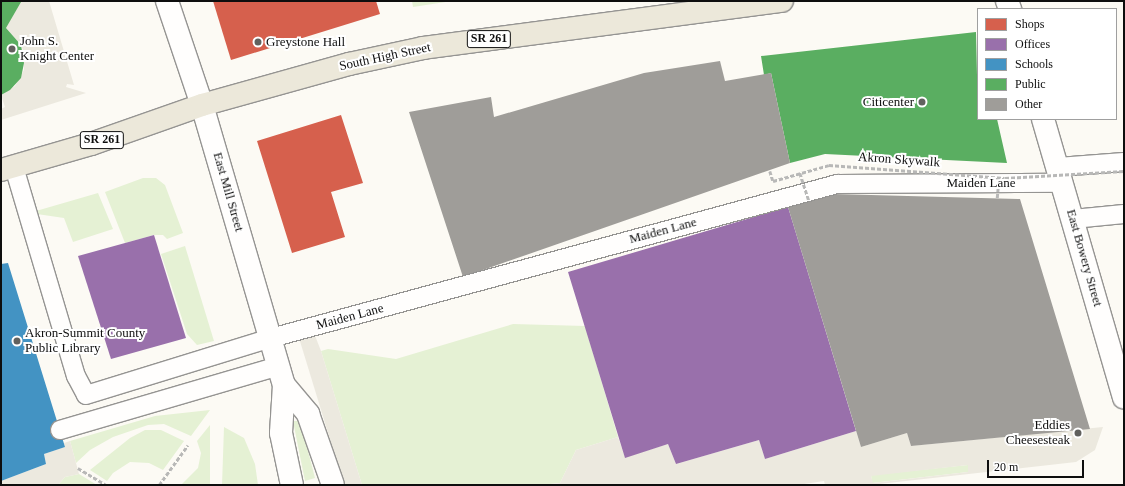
<!DOCTYPE html>
<style>
body{margin:0}
#map{position:relative;width:1125px;height:486px;overflow:hidden;background:#fcfaf4;font-family:"Times New Roman",serif}
div>[style]{position:absolute}
.green>*{inset:0;background:#e5f1d4}
.plaza>*{inset:0;background:#ece9df}
.shops>*{inset:0;background:#d6604d}
.offices>*{inset:0;background:#9970ab}
.schools>*{inset:0;background:#4393c3}
.public>*{inset:0;background:#5aae61}
.building>*{inset:0;background:#9f9d99}
.path>*{height:2.5px;margin-top:-1.25px;transform-origin:0;background:repeating-linear-gradient(90deg,#b8b8b7 0 4px,transparent 0 6px)}
.roads{filter:drop-shadow(1px 0 #959492) drop-shadow(-1px 0 #959492) drop-shadow(0 1px #959492) drop-shadow(0 -1px #959492)}
.service>*{height:18px;margin:-9px;padding:0 9px;transform-origin:9px;border-radius:9px;background:#fffefd}
.tertiary>*{height:22px;margin:-11px;padding:0 11px;transform-origin:11px;border-radius:11px;background:#fffefd}
.primary>*{height:22px;margin:-11px;padding:0 11px;transform-origin:11px;border-radius:11px;background:#ece8da}
.path-bridge>*{height:2.5px;margin-top:-1.25px;transform-origin:0;background:repeating-linear-gradient(90deg,#b8b8b7 0 4px,transparent 0 6px)}
.dots>*{width:11px;height:11px;translate:-50% -50%;box-sizing:border-box;border:2px solid #fff;border-radius:50%}
span{translate:-50% -50%;white-space:nowrap;text-align:center;line-height:1.15;-webkit-text-stroke:4px #fff;paint-order:stroke}
.shield-label span{padding:1px 3px;background:#fff;border:1px solid;border-radius:3px;-webkit-text-stroke-width:0}
.shield-label{font-size:12px;color:#0e0e0e;font-weight:700}
.poi-label{font-size:13px;color:#0e0e0e}
.left{translate:0 -50%;text-align:left}
.right{translate:-100% -50%;text-align:right}
.street-label{font-size:13px;color:#0e0e0e}
.frame{position:absolute;inset:0;border:2px solid #0e0e0e;pointer-events:none}
.legend{position:absolute;left:977px;top:8px;width:140px;height:112px;box-sizing:border-box;background:#fff;border:1px solid #9f9f9f;margin:0;padding:5px 7px;list-style:none;font-size:12px;color:#0e0e0e}
.legend li{display:flex;align-items:center;gap:8px;height:20px}
.legend b{width:20px;border:1px solid #9f9f9f}
.scale{position:absolute;left:987px;top:460px;width:97px;height:18px;box-sizing:border-box;border:2px solid #0e0e0e;border-top:0;padding-left:5px;font-size:12px;line-height:14px;white-space:nowrap;color:#0e0e0e;-webkit-text-stroke:3px #fff;paint-order:stroke}
</style>
<div id="map">
<div class="green">
<i style="clip-path:polygon(412px 1px,452px 1px,413px 7px)"></i>
<i style="clip-path:polygon(143px 178px,156px 178px,165px 185px,183px 233px,167px 239px,163px 235px,154px 235px,125px 243px,105px 192px)"></i>
<i style="clip-path:polygon(98px 193px,113px 229px,73px 242px,64px 218px,37px 214px,36px 211px)"></i>
<i style="clip-path:polygon(185px 246px,214px 341px,197px 345px,187px 334px,161px 254px)"></i>
<i style="clip-path:polygon(513px 324px,585px 326px,618px 437px,576px 450px,560px 483px,541px 485px,362px 485px,321px 351px,328px 349px,396px 359px)"></i>
<i style="clip-path:polygon(210px 410px,191px 436px,164px 424px,148px 425px,113px 437px,90px 450px,76px 463px,70px 441px,155px 416px)"></i>
<i style="clip-path:polygon(293px 421px,298px 421px,301px 424px,315px 478px,305px 481px)"></i>
<i style="clip-path:polygon(210px 425px,210px 485px,181px 485px,198px 468px,201px 453px,197px 441px)"></i>
<i style="clip-path:polygon(224px 427px,244px 438px,255px 464px,258px 485px,222px 485px)"></i>
<i style="clip-path:polygon(145px 430px,161px 430px,184px 441px,163px 470px,149px 463px,130px 462px,113px 473px,107px 481px,90px 470px,130px 438px)"></i>
<i style="clip-path:polygon(968px 465px,968px 472px,872px 483px,871px 475px)"></i>
<i style="clip-path:polygon(79px 474px,97px 485px,58px 485px,65px 477px)"></i>
</div>
<div class="plaza">
<i style="clip-path:polygon(20px 1px,49px 1px,74px 85px,67px 84px,66px 87px,86px 93px,1px 120px,1px 109px,5px 107px,1px 95px,15px 86px,24px 70px,24px 53px,21px 45px,6px 28px)"></i>
<i style="clip-path:polygon(314px 333px,321px 351px,362px 485px,344px 485px,299px 338px)"></i>
<i style="clip-path:polygon(evenodd,1103px 427px,1095px 450px,1076px 462px,870px 485px,825px 485px,824px 481px,798px 485px,541px 485px,560px 483px,576px 450px,618px 437px,625px 457px,668px 444px,676px 464px,759px 440px,765px 459px,856px 431px,861px 447px,907px 433px,911px 446px,1103px 427px,968px 465px,968px 472px,873px 483px,871px 476px,968px 465px)"></i>
<i style="clip-path:polygon(70px 441px,79px 474px,65px 477px,58px 485px,1px 485px,1px 481px,46px 464px,44px 454px,65px 447px,64px 443px)"></i>
</div>
<div class="shops">
<i style="clip-path:polygon(213px 1px,376px 1px,380px 14px,231px 60px)"></i>
<i style="clip-path:polygon(341px 115px,363px 183px,331px 192px,345px 237px,292px 253px,257px 141px)"></i>
</div>
<div class="offices">
<i style="clip-path:polygon(788px 207px,856px 431px,765px 459px,759px 440px,676px 464px,668px 444px,625px 458px,568px 272px)"></i>
<i style="clip-path:polygon(154px 235px,186px 338px,111px 359px,78px 256px)"></i>
</div>
<div class="schools">
<i style="clip-path:polygon(8px 263px,65px 447px,44px 454px,46px 464px,1px 481px,1px 264px)"></i>
</div>
<div class="public">
<i style="clip-path:polygon(1px 1px,21px 2px,6px 28px,21px 45px,24px 63px,21px 78px,10px 90px,1px 95px)"></i>
<i style="clip-path:polygon(976px 32px,978px 119px,997px 119px,1007px 163px,825px 154px,790px 163px,771px 73px,764px 75px,761px 56px)"></i>
</div>
<div class="building">
<i style="clip-path:polygon(720px 61px,725px 81px,771px 73px,790px 163px,463px 277px,409px 112px,491px 97px,494px 117px,644px 73px)"></i>
<i style="clip-path:polygon(834px 194px,1020px 199px,1090px 429px,911px 446px,907px 433px,861px 447px,788px 207px)"></i>
</div>
<div class="path">
<i style="left:78px;top:468px;width:33px;rotate:31deg"></i>
<i style="left:159px;top:485px;width:49px;rotate:-54.1deg"></i>
</div>
<div class="roads">
<div class="service">
<i style="left:14px;top:167px;width:218px;rotate:73.5deg"></i>
<i style="left:76px;top:376px;width:21px;rotate:62deg"></i>
<i style="left:86px;top:395px;width:194px;rotate:-17.1deg"></i>
<i style="left:271px;top:338px;width:587px;rotate:-15.22deg"></i>
<i style="left:837px;top:184px;width:226px;rotate:-0.3deg"></i>
<i style="left:1058px;top:167px;width:66px;rotate:-4.3deg"></i>
<i style="left:1073px;top:219px;width:51px;rotate:-5.6deg"></i>
<i style="left:60px;top:430px;width:228px;rotate:-16.3deg"></i>
</div>
<div class="tertiary">
<i style="left:167px;top:1px;width:110px;rotate:71.4deg"></i>
<i style="left:202px;top:105px;width:292px;rotate:73.7deg"></i>
<i style="left:284px;top:385px;width:48px;rotate:93.6deg"></i>
<i style="left:281px;top:433px;width:53px;rotate:78.1deg"></i>
<i style="left:1007px;top:1px;width:9px;rotate:69deg"></i>
<i style="left:1043px;top:119px;width:290px;rotate:73.8deg"></i>
<i style="left:284px;top:385px;width:38px;rotate:50deg"></i>
<i style="left:308px;top:414px;width:75px;rotate:70.6deg"></i>
</div>
<div class="primary">
<i style="left:1px;top:170px;width:94px;rotate:-16.1deg"></i>
<i style="left:91px;top:144px;width:118px;rotate:-19.4deg"></i>
<i style="left:202px;top:105px;width:153px;rotate:-15.6deg"></i>
<i style="left:349px;top:64px;width:76px;rotate:-12.2deg"></i>
<i style="left:423px;top:48px;width:362px;rotate:-7.5deg"></i>
</div>
</div>
<div class="path-bridge">
<i style="left:770px;top:171px;width:10px;rotate:73deg"></i>
<i style="left:773px;top:181px;width:58px;rotate:-15.9deg"></i>
<i style="left:829px;top:165px;width:176px;rotate:4.2deg"></i>
<i style="left:1005px;top:178px;width:119px;rotate:-3.4deg"></i>
<i style="left:800px;top:173px;width:29px;rotate:72deg"></i>
<i style="left:997px;top:198px;width:21px;rotate:-85deg"></i>
</div>
<div class="dots">
<i style="left:258px;top:42px;background:#61615e"></i>
<i style="left:12px;top:49px;background:#61615e"></i>
<i style="left:922px;top:102px;background:#61615e"></i>
<i style="left:17px;top:341px;background:#61615e"></i>
<i style="left:1078px;top:433px;background:#61615e"></i>
</div>
<div class="shield-label">
<span style="left:489px;top:39px">SR 261</span>
<span style="left:102px;top:140px">SR 261</span>
</div>
<div class="poi-label">
<span class="left" style="left:20px;top:49px">John S.<br>Knight Center</span>
<span class="left" style="left:266px;top:42px">Greystone Hall</span>
<span class="right" style="left:914px;top:102px">Citicenter</span>
<span class="left" style="left:25px;top:341px">Akron-Summit County<br>Public Library</span>
<span class="right" style="left:1070px;top:433px">Eddies<br>Cheesesteak</span>
</div>
<div class="street-label">
<span style="left:385px;top:57px;rotate:-12deg">South High Street</span>
<span style="left:899px;top:160px;rotate:4deg">Akron Skywalk</span>
<span style="left:981px;top:183px">Maiden Lane</span>
<span style="left:228px;top:192px;rotate:74deg">East Mill Street</span>
<span style="left:663px;top:231px;rotate:-15deg">Maiden Lane</span>
<span style="left:1084px;top:258px;rotate:74deg">East Bowery Street</span>
<span style="left:350px;top:317px;rotate:-15deg">Maiden Lane</span>
</div>
<div class="frame"></div>
<ul class="legend">
<li><b style="height:11px;background:#d6604d"></b>Shops</li>
<li><b style="height:11px;background:#9970ab"></b>Offices</li>
<li><b style="height:11px;background:#4393c3"></b>Schools</li>
<li><b style="height:11px;background:#5aae61"></b>Public</li>
<li><b style="height:11px;background:#9f9d99"></b>Other</li>
</ul>
<div class="scale">20 m</div>
</div>
